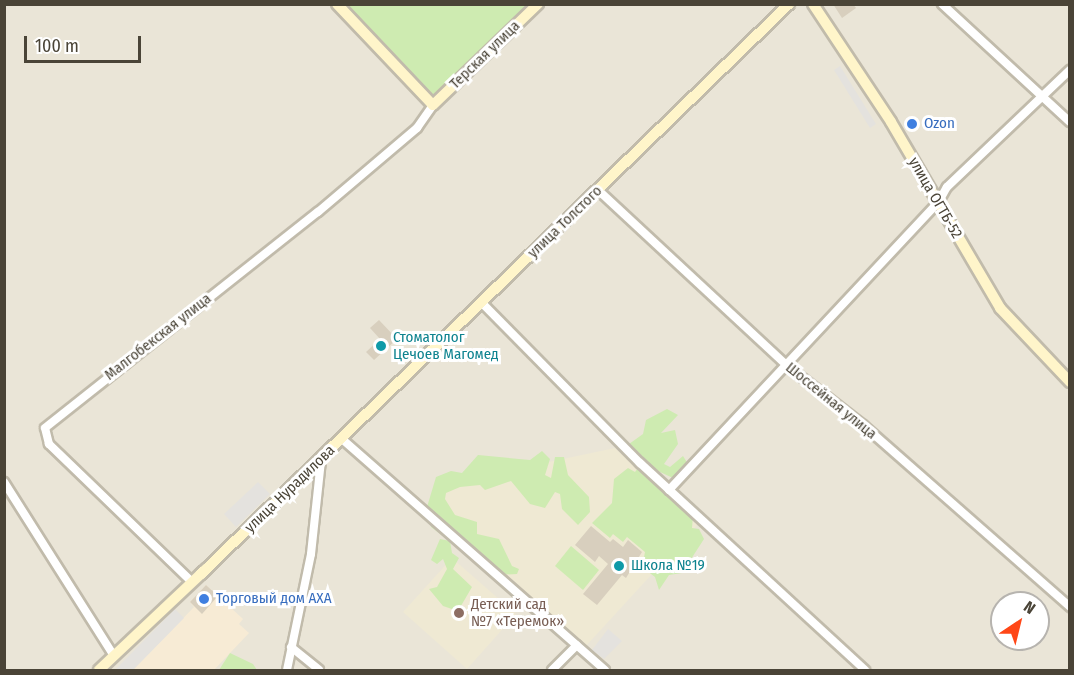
<!DOCTYPE html>
<meta charset="utf-8">
<style>
body{margin:0}
#map{position:relative;width:1074px;height:675px;overflow:hidden;background:#f5f2ea;font-family:"Fira Sans Condensed",sans-serif}
div>[style]{position:absolute}
.residential>*{inset:0;background:#eae5d7}
.commercial>*{inset:0;background:#f7ebd5}
.education>*{inset:0;background:#efe9d3}
.green>*{inset:0;background:#ceebb1}
.parking>*{inset:0;background:#e4e2de}
.building>*{inset:0;background:#d8cfbe}
.roads{filter:drop-shadow(2px 0 #c1bbab) drop-shadow(-2px 0 #c1bbab) drop-shadow(0 2px #c1bbab) drop-shadow(0 -2px #c1bbab)}
.street>*{height:8px;margin:-4px;padding:0 4px;transform-origin:4px;border-radius:4px;background:#fff}
.secondary>*{height:10px;margin:-5px;padding:0 5px;transform-origin:5px;border-radius:5px;background:#fff5ca}
.dots>*{width:16px;height:16px;translate:-50% -50%;box-sizing:border-box;border:3px solid #fff;border-radius:50%}
span{translate:-50% -50%;white-space:nowrap;text-align:center;line-height:1.15;-webkit-text-stroke:6px #fff;paint-order:stroke}
.street-label{font-size:15px;color:#4a4437}
.shop-label{font-size:15px;color:#366cbe}
.left{translate:0 -50%;text-align:left}
.culture-label{font-size:15px;color:#0d838f}
.education-label{font-size:15px;color:#785e54}
.frame{position:absolute;inset:0;border:6px solid #4a4437;pointer-events:none}
.north{position:absolute;left:990px;top:591px;width:60px;height:60px;box-sizing:border-box;background:#fff;border:2px solid #b7b4af;border-radius:50%;rotate:35deg;font-size:16px;font-weight:700;line-height:24px;text-align:center;color:#4a4437}
.north::after{content:'';display:block;margin:auto;width:21px;height:27px;background:#ff4717;clip-path:polygon(50% 0,100% 100%,50% 72%,0 100%)}
.scale{position:absolute;left:24px;top:36px;width:117px;height:27px;box-sizing:border-box;border:3px solid #4a4437;border-top:0;padding-left:8px;font-size:18px;line-height:21px;white-space:nowrap;color:#4a4437;-webkit-text-stroke:4px #fff;paint-order:stroke}
</style>
<div id="map">
<div class="residential">
<i style="clip-path:polygon(evenodd,4px 5px,1069px 5px,1069px 670px,5px 670px,4px 5px,1002px 603px,1038px 603px,1038px 639px,1002px 639px,1002px 603px)"></i>
</div>
<div class="commercial">
<i style="clip-path:polygon(206px 585px,243px 619px,239px 624px,249px 633px,214px 670px,133px 670px,194px 607px,190px 602px)"></i>
</div>
<div class="education">
<i style="clip-path:polygon(615px 448px,698px 524px,585px 647px,429px 505px,449px 483px)"></i>
<i style="clip-path:polygon(452px 558px,516px 614px,467px 669px,403px 612px)"></i>
</div>
<div class="green">
<i style="clip-path:polygon(337px 5px,538px 5px,433px 105px)"></i>
<i style="clip-path:polygon(667px 409px,678px 415px,661px 433px,675px 430px,678px 444px,664px 464px,670px 467px,683px 456px,688px 464px,675px 479px,658px 471px,693px 516px,692px 528px,699px 529px,704px 539px,682px 573px,669px 575px,659px 590px,655px 577px,642px 567px,645px 552px,627px 537px,623px 542px,613px 534px,610px 538px,592px 523px,612px 503px,614px 479px,628px 468px,635px 472px,638px 468px,629px 444px,643px 434px,646px 420px)"></i>
<i style="clip-path:polygon(542px 451px,550px 459px,545px 475px,551px 478px,555px 457px,564px 457px,568px 475px,589px 497px,590px 512px,578px 525px,562px 509px,560px 494px,555px 492px,545px 508px,530px 504px,511px 481px,485px 490px,480px 485px,460px 487px,446px 493px,445px 499px,455px 515px,477px 522px,477px 534px,499px 539px,512px 566px,519px 569px,517px 574px,494px 575px,467px 555px,460px 537px,447px 539px,431px 527px,427px 507px,436px 477px,451px 471px,462px 473px,478px 455px,530px 460px)"></i>
<i style="clip-path:polygon(440px 539px,450px 541px,452px 553px,459px 558px,453px 569px,472px 587px,458px 611px,443px 606px,429px 589px,437px 587px,447px 569px,443px 559px,437px 564px,431px 560px)"></i>
<i style="clip-path:polygon(571px 546px,599px 570px,583px 590px,555px 566px)"></i>
<i style="clip-path:polygon(230px 653px,253px 664px,257px 670px,219px 670px)"></i>
</div>
<div class="parking">
<i style="clip-path:polygon(840px 66px,876px 124px,870px 128px,834px 70px)"></i>
<i style="clip-path:polygon(258px 482px,270px 494px,236px 527px,224px 514px)"></i>
<i style="clip-path:polygon(175px 609px,184px 618px,133px 670px,115px 670px)"></i>
<i style="clip-path:polygon(608px 629px,622px 641px,604px 659px,592px 650px)"></i>
</div>
<div class="building">
<i style="clip-path:polygon(833px 4px,853px 4px,856px 8px,842px 18px)"></i>
<i style="clip-path:polygon(379px 320px,397px 339px,374px 360px,366px 352px,380px 339px,370px 328px)"></i>
<i style="clip-path:polygon(591px 526px,610px 542px,613px 539px,623px 547px,628px 540px,642px 552px,626px 578px,622px 575px,597px 605px,583px 594px,608px 564px,599px 556px,595px 562px,575px 545px)"></i>
<i style="clip-path:polygon(206px 585px,218px 596px,202px 614px,190px 602px)"></i>
</div>
<div class="roads">
<div class="street">
<i style="left:942px;top:4px;width:174px;rotate:42.7deg"></i>
<i style="left:598px;top:190px;width:257px;rotate:42.9deg"></i>
<i style="left:786px;top:365px;width:98px;rotate:37.9deg"></i>
<i style="left:863px;top:425px;width:276px;rotate:41.3deg"></i>
<i style="left:482px;top:303px;width:225px;rotate:45.4deg"></i>
<i style="left:640px;top:463px;width:306px;rotate:42.6deg"></i>
<i style="left:342px;top:439px;width:350px;rotate:41.3deg"></i>
<i style="left:4px;top:482px;width:206px;rotate:57.7deg"></i>
<i style="left:669px;top:490px;width:393px;rotate:-46.9deg"></i>
<i style="left:938px;top:203px;width:18px;rotate:-61deg"></i>
<i style="left:947px;top:187px;width:170px;rotate:-43.6deg"></i>
<i style="left:192px;top:582px;width:199px;rotate:-136deg"></i>
<i style="left:49px;top:444px;width:16px;rotate:-104deg"></i>
<i style="left:45px;top:428px;width:348px;rotate:-38.4deg"></i>
<i style="left:318px;top:212px;width:130px;rotate:-40.3deg"></i>
<i style="left:417px;top:128px;width:28px;rotate:-55deg"></i>
<i style="left:291px;top:647px;width:36px;rotate:39deg"></i>
<i style="left:287px;top:670px;width:118px;rotate:-78.3deg"></i>
<i style="left:311px;top:554px;width:95px;rotate:-83.9deg"></i>
<i style="left:552px;top:670px;width:35px;rotate:-45deg"></i>
</div>
<div class="secondary">
<i style="left:337px;top:4px;width:139px;rotate:46.5deg"></i>
<i style="left:433px;top:105px;width:146px;rotate:-43.9deg"></i>
<i style="left:813px;top:4px;width:141px;rotate:56.5deg"></i>
<i style="left:891px;top:122px;width:216px;rotate:59.6deg"></i>
<i style="left:1000px;top:308px;width:102px;rotate:46.6deg"></i>
<i style="left:201px;top:574px;width:819px;rotate:-44.11deg"></i>
<i style="left:99px;top:670px;width:147px;rotate:-43.3deg"></i>
</div>
</div>
<div class="dots">
<i style="left:912px;top:124px;background:#3f7fe0"></i>
<i style="left:381px;top:346px;background:#0f9aa8"></i>
<i style="left:619px;top:566px;background:#0f9aa8"></i>
<i style="left:204px;top:599px;background:#3f7fe0"></i>
<i style="left:459px;top:613px;background:#8d6e63"></i>
</div>
<div class="street-label">
<span style="left:485px;top:55px;rotate:-44deg">Терская улица</span>
<span style="left:935px;top:198px;rotate:60deg">улица ОГТБ-52</span>
<span style="left:565px;top:222px;rotate:-44deg">улица Толстого</span>
<span style="left:158px;top:337px;rotate:-38deg">Малгобекская улица</span>
<span style="left:831px;top:401px;rotate:39deg">Шоссейная улица</span>
<span style="left:290px;top:489px;rotate:-44deg">улица Нурадилова</span>
</div>
<div class="shop-label">
<span class="left" style="left:924px;top:124px">Ozon</span>
<span class="left" style="left:216px;top:599px">Торговый дом АХА</span>
</div>
<div class="culture-label">
<span class="left" style="left:393px;top:346px">Стоматолог<br>Цечоев Магомед</span>
<span class="left" style="left:631px;top:566px">Школа №19</span>
</div>
<div class="education-label">
<span class="left" style="left:471px;top:613px">Детский сад<br>№7 «Теремок»</span>
</div>
<div class="frame"></div>
<div class="north">N</div>
<div class="scale">100 m</div>
</div>
